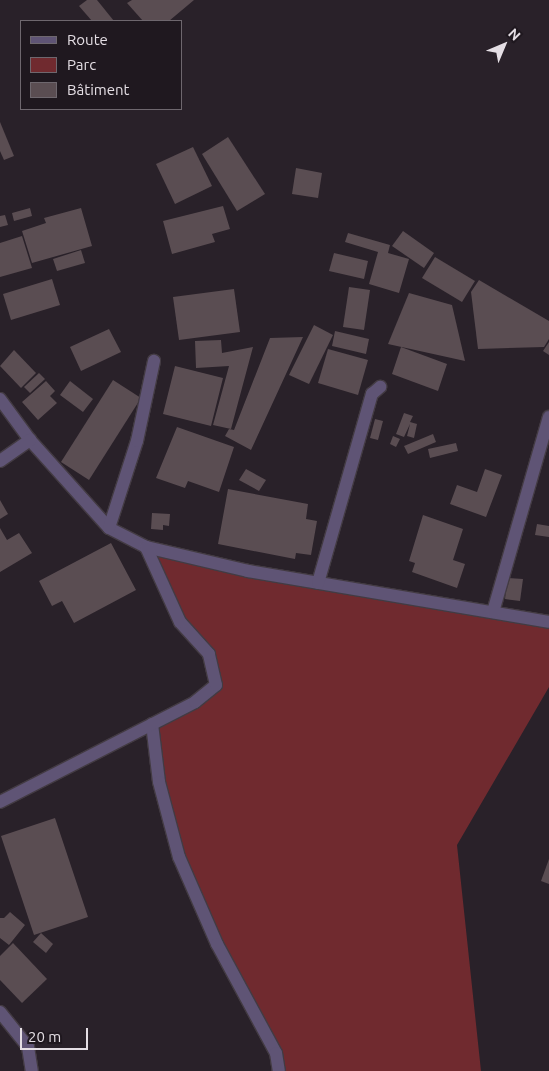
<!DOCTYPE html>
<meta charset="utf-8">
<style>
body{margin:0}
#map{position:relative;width:549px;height:1071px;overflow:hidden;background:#292129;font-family:Ubuntu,sans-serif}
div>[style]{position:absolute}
.green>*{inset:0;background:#702a2f}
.building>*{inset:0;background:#5a4d52}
.roads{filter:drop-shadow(1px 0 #433b43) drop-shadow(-1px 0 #433b43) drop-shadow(0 1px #433b43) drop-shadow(0 -1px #433b43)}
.minor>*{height:12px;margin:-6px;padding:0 6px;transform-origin:6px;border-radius:6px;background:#5f5475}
span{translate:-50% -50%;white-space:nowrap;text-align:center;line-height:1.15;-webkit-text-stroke:4px #1f181f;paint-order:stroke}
.legend{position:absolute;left:20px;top:20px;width:162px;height:90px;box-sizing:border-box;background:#1f181f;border:1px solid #6e676e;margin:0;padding:6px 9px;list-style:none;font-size:15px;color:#e4dee4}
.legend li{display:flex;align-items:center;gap:10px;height:25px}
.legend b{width:25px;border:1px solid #6e676e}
.north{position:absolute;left:479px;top:20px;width:50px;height:50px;-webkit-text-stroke:4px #1f181f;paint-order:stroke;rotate:45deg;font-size:14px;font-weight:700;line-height:20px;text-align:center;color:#e4dee4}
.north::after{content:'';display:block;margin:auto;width:18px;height:22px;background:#e4dee4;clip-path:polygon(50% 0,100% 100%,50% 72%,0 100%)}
.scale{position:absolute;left:20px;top:1028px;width:68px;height:22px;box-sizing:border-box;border:2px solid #e4dee4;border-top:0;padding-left:6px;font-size:15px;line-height:18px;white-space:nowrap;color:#e4dee4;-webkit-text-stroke:4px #1f181f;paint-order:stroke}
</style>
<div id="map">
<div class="green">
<i style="clip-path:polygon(146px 547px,549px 623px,549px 687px,457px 845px,481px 1071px,283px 1071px,179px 857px,152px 724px,216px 685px,209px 654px,180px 622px)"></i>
</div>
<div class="building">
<i style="clip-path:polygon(87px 0,97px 0,114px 21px,92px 21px,79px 6px)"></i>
<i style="clip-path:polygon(132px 0,194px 0,169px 21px,143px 21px,127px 3px)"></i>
<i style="clip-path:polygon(0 122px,14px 156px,4px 160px,0 151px)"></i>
<i style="clip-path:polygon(228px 137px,265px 194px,237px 211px,202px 154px)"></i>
<i style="clip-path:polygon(193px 147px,212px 186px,175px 204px,156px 164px)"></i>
<i style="clip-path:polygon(296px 168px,322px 173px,318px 198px,292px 194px)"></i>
<i style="clip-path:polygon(223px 206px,230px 229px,212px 234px,215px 242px,172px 254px,163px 221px)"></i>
<i style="clip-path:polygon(30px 208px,32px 216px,14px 221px,12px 213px)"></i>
<i style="clip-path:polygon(81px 208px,92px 246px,32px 263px,22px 231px,46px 223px,44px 218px)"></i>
<i style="clip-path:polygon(5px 215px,8px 225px,0 227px,0 216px)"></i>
<i style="clip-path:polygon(403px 231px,434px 253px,424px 268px,392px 246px)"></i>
<i style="clip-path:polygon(348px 233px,390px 245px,388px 253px,409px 259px,399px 293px,369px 284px,378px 252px,345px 242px)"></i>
<i style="clip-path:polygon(22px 236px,32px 268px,0 277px,0 243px)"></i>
<i style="clip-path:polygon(81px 250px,85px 263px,57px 271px,53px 259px)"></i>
<i style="clip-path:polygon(334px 253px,368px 261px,364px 279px,329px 271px)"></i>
<i style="clip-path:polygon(435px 257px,475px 281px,462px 302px,422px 278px)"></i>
<i style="clip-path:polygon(52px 279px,60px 305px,11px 320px,3px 294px)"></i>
<i style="clip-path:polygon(479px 280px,549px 321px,549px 339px,544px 347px,478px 349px,471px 292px)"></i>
<i style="clip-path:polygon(349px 287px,370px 290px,364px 330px,343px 327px)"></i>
<i style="clip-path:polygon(234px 289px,240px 332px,179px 340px,173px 297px)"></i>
<i style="clip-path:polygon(409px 293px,452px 305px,465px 361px,388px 344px)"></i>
<i style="clip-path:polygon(314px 325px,333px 335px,309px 384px,289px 375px)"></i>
<i style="clip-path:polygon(109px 329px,121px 352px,81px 371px,70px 347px)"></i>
<i style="clip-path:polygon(335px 331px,369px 339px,366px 354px,332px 346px)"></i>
<i style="clip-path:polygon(303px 337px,251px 450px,225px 436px,229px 429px,234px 430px,270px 338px)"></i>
<i style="clip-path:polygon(221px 340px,222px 353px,253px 347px,231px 429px,213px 425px,229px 366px,196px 368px,195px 341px)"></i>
<i style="clip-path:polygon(549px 342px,549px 355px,543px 351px)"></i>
<i style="clip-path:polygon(401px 347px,447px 364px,438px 391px,392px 374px)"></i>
<i style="clip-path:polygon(328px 349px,368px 360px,358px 395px,318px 383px)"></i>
<i style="clip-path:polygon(14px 350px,36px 373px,21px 388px,0 366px)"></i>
<i style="clip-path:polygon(175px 366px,223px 378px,211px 426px,163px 414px)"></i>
<i style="clip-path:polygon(39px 373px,45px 379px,30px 393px,24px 387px)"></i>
<i style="clip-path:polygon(113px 380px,141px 398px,89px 480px,61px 462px)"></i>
<i style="clip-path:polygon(46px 381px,55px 391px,50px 396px,57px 403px,38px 420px,22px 402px)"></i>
<i style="clip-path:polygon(70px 381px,93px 399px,83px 412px,60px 395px)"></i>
<i style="clip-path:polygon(404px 413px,413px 416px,410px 422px,417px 424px,414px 438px,407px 436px,410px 424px,404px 437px,396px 434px)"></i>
<i style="clip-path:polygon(375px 419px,383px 421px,378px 440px,370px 438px)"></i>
<i style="clip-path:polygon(177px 427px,234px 447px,219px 492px,188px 481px,185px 488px,156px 478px)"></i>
<i style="clip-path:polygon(433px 434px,436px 442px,408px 454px,404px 446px)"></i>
<i style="clip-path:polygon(393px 436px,400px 439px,396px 447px,390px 444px)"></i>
<i style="clip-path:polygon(456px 443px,458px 451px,430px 458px,428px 449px)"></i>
<i style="clip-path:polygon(246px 469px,266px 480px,259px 491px,239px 480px)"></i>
<i style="clip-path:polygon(485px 469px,502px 475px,486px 517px,450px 504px,457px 485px,477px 492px)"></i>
<i style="clip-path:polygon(228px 489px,308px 504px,306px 519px,317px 521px,311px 555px,296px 553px,295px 559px,218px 544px)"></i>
<i style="clip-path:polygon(0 500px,8px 514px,0 519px)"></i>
<i style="clip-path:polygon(152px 513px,170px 514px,169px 526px,163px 525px,163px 530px,151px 529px)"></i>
<i style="clip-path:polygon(423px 515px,463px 529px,453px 560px,465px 564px,457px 588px,412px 572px,415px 563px,409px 561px)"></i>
<i style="clip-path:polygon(537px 524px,549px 526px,549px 537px,535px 535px)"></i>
<i style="clip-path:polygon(0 528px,7px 540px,19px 533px,32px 553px,0 572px)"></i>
<i style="clip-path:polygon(111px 543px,136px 590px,74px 623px,62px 601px,52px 606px,39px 581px)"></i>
<i style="clip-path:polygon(507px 578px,523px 579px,520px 601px,505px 599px)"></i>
<i style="clip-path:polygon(55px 818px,88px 917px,34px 935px,1px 836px)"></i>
<i style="clip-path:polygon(549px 859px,549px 884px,541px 881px)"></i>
<i style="clip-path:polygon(10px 912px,25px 925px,9px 945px,0 938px,0 918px,4px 918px)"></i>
<i style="clip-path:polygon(41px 933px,53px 944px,46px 953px,33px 942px)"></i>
<i style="clip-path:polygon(13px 943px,47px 979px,22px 1003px,0 980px,0 956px)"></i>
</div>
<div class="roads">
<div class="minor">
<i style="left:0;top:399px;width:51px;rotate:53.8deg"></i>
<i style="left:30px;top:440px;width:118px;rotate:48.1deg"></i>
<i style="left:109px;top:528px;width:42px;rotate:27.2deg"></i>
<i style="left:146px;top:547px;width:105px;rotate:13.2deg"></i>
<i style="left:248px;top:571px;width:305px;rotate:9.6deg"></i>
<i style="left:0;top:461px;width:37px;rotate:-35deg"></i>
<i style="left:109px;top:528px;width:91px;rotate:-72.2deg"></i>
<i style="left:137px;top:441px;width:82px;rotate:-78deg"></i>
<i style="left:318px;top:583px;width:197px;rotate:-74.1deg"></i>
<i style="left:372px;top:394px;width:11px;rotate:-41deg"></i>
<i style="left:493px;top:612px;width:203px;rotate:-74deg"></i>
<i style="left:152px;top:724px;width:58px;rotate:83.1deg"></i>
<i style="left:159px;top:782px;width:78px;rotate:75.1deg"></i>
<i style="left:179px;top:857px;width:95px;rotate:66.4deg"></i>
<i style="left:217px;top:944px;width:124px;rotate:61.6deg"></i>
<i style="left:276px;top:1053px;width:18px;rotate:81deg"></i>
<i style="left:0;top:802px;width:219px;rotate:-27.1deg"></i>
<i style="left:195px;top:702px;width:27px;rotate:-39deg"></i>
<i style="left:216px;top:685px;width:32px;rotate:-103deg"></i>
<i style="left:209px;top:654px;width:43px;rotate:-132.2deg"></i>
<i style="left:180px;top:622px;width:82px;rotate:-114.4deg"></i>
<i style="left:0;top:1012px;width:45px;rotate:51.3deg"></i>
<i style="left:28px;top:1047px;width:24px;rotate:81deg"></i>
</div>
</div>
<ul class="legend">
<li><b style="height:6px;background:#5f5475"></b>Route</li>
<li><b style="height:14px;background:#702a2f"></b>Parc</li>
<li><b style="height:14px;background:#5a4d52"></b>Bâtiment</li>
</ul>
<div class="north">N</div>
<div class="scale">20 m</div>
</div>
